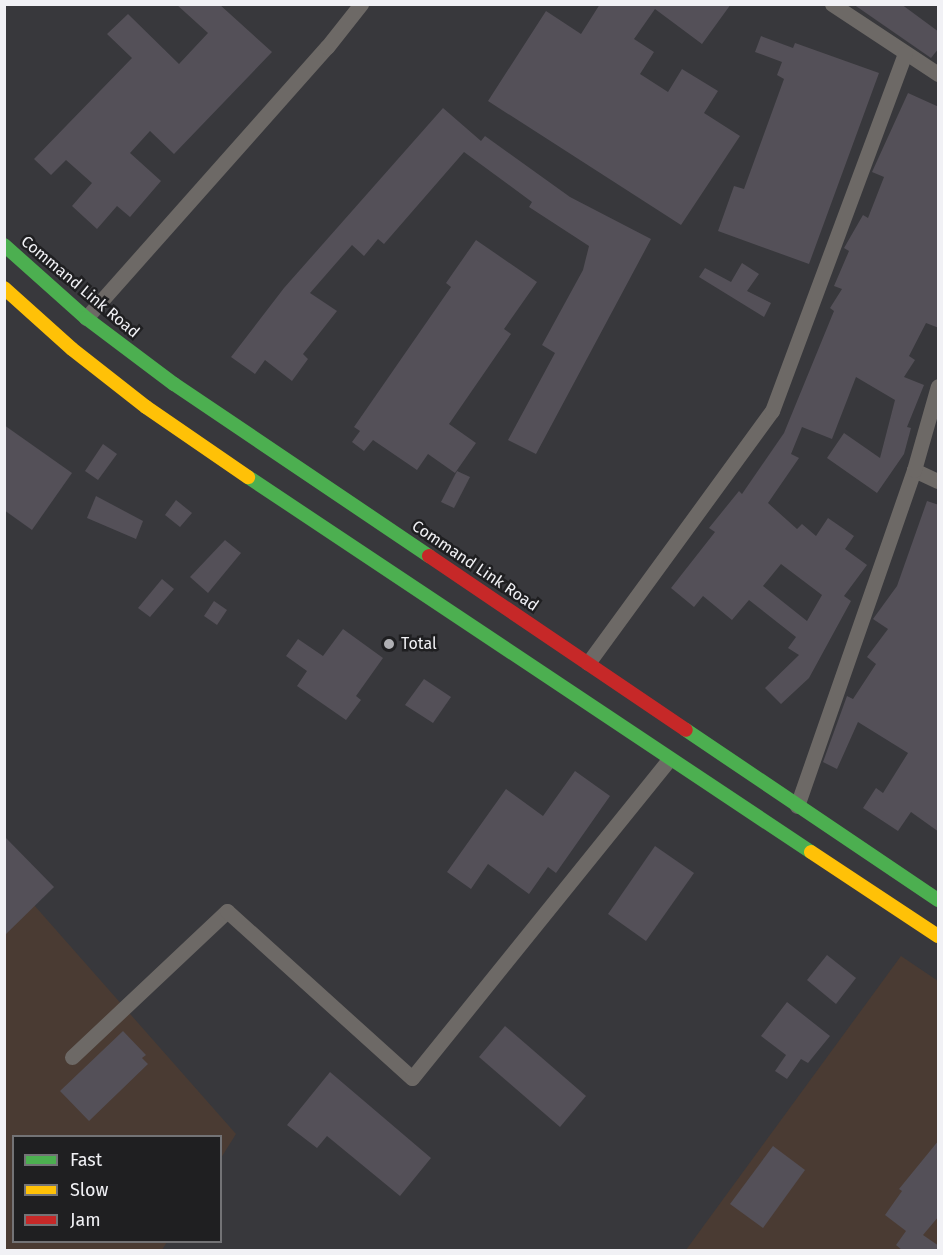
<!DOCTYPE html>
<style>
body{margin:0}
#map{position:relative;width:943px;height:1255px;overflow:hidden;background:#38383c;font-family:"Fira Sans",sans-serif}
div>[style]{position:absolute}
.industrial>*{inset:0;background:#4a3b33}
.building>*{inset:0;background:#545058}
.street>*{height:15px;margin:-7.5px;padding:0 7.5px;transform-origin:7.5px;border-radius:7.5px;background:#6d6966}
.fast>*{height:14px;margin:-7px;padding:0 7px;transform-origin:7px;border-radius:7px;background:#4caf50}
.slow>*{height:14px;margin:-7px;padding:0 7px;transform-origin:7px;border-radius:7px;background:#ffc107}
.jam>*{height:14px;margin:-7px;padding:0 7px;transform-origin:7px;border-radius:7px;background:#c62828}
.dots>*{width:16px;height:16px;translate:-50% -50%;box-sizing:border-box;border:3px solid #1f1f21;border-radius:50%}
span{translate:-50% -50%;white-space:nowrap;text-align:center;line-height:1.15;-webkit-text-stroke:5px #1f1f21;paint-order:stroke}
.street-label{font-size:16px;color:#f1f1f5}
.poi-label{font-size:16px;color:#f1f1f5}
.left{translate:0 -50%;text-align:left}
.frame{position:absolute;inset:0;border:6px solid #f1f1f5;pointer-events:none}
.legend{position:absolute;left:12px;top:1135px;width:210px;height:108px;box-sizing:border-box;background:#1f1f21;border:2px solid #737376;margin:0;padding:8px 10px;list-style:none;font-size:18px;color:#f1f1f5}
.legend li{display:flex;align-items:center;gap:12px;height:30px}
.legend b{width:30px;border:2px solid #737376}
</style>
<div id="map">
<div class="industrial">
<i style="clip-path:polygon(4px 871px,236px 1134px,221px 1158px,220px 1136px,14px 1136px,14px 1242px,167px 1242px,162px 1250px,5px 1250px)"></i>
<i style="clip-path:polygon(901px 956px,938px 981px,938px 1250px,686px 1250px)"></i>
</div>
<div class="building">
<i style="clip-path:polygon(176px 4px,219px 4px,272px 52px,174px 154px,150px 131px,130px 153px,161px 181px,130px 217px,117px 206px,97px 229px,72px 206px,92px 183px,66px 160px,51px 175px,34px 159px,132px 58px,107px 34px,128px 14px,179px 64px,208px 33px)"></i>
<i style="clip-path:polygon(600px 4px,731px 4px,702px 44px,655px 9px,634px 39px,654px 52px,640px 74px,668px 92px,682px 69px,718px 91px,704px 113px,740px 136px,681px 225px,488px 101px,546px 11px,581px 34px)"></i>
<i style="clip-path:polygon(853px 4px,901px 4px,939px 32px,939px 48px,931px 58px)"></i>
<i style="clip-path:polygon(761px 36px,793px 48px,795px 43px,879px 73px,809px 264px,718px 231px,734px 186px,744px 189px,784px 79px,777px 75px,782px 62px,755px 52px)"></i>
<i style="clip-path:polygon(evenodd,908px 93px,939px 107px,939px 328px,926px 323px,909px 356px,915px 360px,904px 377px,924px 385px,907px 427px,911px 428px,904px 454px,877px 493px,827px 458px,844px 433px,880px 458px,895px 400px,856px 377px,832px 439px,802px 427px,791px 454px,799px 458px,768px 503px,797px 529px,802px 524px,816px 536px,828px 518px,854px 536px,845px 549px,867px 565px,844px 596px,851px 601px,809px 678px,781px 704px,765px 688px,799px 655px,788px 648px,796px 637px,749px 600px,732px 620px,703px 596px,694px 607px,671px 588px,715px 532px,709px 528px,739px 491px,742px 494px,784px 433px,834px 311px,830px 308px,842px 289px,834px 286px,849px 251px,844px 248px,863px 215px,868px 218px,884px 177px,872px 172px,908px 93px,781px 564px,822px 595px,807px 621px,763px 586px,781px 564px)"></i>
<i style="clip-path:polygon(443px 108px,481px 141px,485px 136px,570px 197px,651px 239px,536px 454px,508px 440px,555px 353px,542px 345px,583px 270px,589px 246px,529px 207px,532px 202px,464px 152px,384px 244px,378px 239px,364px 256px,352px 245px,310px 293px,337px 311px,303px 354px,308px 359px,292px 381px,265px 360px,255px 374px,231px 357px,284px 288px)"></i>
<i style="clip-path:polygon(476px 240px,537px 282px,504px 329px,511px 334px,449px 424px,476px 443px,455px 473px,428px 454px,417px 470px,373px 440px,364px 451px,352px 442px,360px 431px,354px 427px,451px 287px,446px 283px)"></i>
<i style="clip-path:polygon(742px 263px,759px 274px,747px 291px,771px 303px,764px 317px,699px 277px,705px 268px,731px 282px)"></i>
<i style="clip-path:polygon(4px 425px,72px 473px,32px 530px,4px 510px)"></i>
<i style="clip-path:polygon(103px 444px,117px 454px,98px 480px,85px 471px)"></i>
<i style="clip-path:polygon(457px 471px,470px 477px,454px 508px,441px 502px)"></i>
<i style="clip-path:polygon(96px 496px,143px 521px,136px 539px,87px 518px)"></i>
<i style="clip-path:polygon(176px 500px,192px 513px,180px 527px,165px 515px)"></i>
<i style="clip-path:polygon(927px 501px,939px 505px,939px 832px,911px 812px,898px 831px,863px 808px,876px 788px,883px 793px,908px 753px,858px 722px,837px 769px,823px 762px,847px 696px,853px 699px,876px 664px,867px 657px,888px 629px,873px 619px,897px 586px)"></i>
<i style="clip-path:polygon(225px 540px,241px 553px,208px 593px,190px 577px)"></i>
<i style="clip-path:polygon(162px 579px,174px 589px,150px 617px,138px 608px)"></i>
<i style="clip-path:polygon(214px 601px,227px 610px,217px 625px,204px 616px)"></i>
<i style="clip-path:polygon(343px 629px,383px 658px,356px 696px,361px 700px,346px 720px,297px 686px,307px 671px,286px 656px,298px 639px,323px 656px)"></i>
<i style="clip-path:polygon(424px 679px,451px 697px,433px 723px,405px 705px)"></i>
<i style="clip-path:polygon(575px 771px,610px 796px,556px 873px,548px 867px,529px 894px,488px 864px,471px 889px,447px 872px,506px 789px,543px 816px)"></i>
<i style="clip-path:polygon(4px 836px,54px 887px,4px 936px)"></i>
<i style="clip-path:polygon(655px 846px,694px 873px,646px 941px,608px 914px)"></i>
<i style="clip-path:polygon(827px 955px,856px 978px,836px 1004px,807px 980px)"></i>
<i style="clip-path:polygon(787px 1002px,830px 1036px,808px 1063px,801px 1059px,787px 1079px,775px 1071px,786px 1055px,761px 1036px)"></i>
<i style="clip-path:polygon(505px 1026px,586px 1096px,560px 1127px,479px 1057px)"></i>
<i style="clip-path:polygon(123px 1031px,146px 1055px,142px 1058px,148px 1064px,89px 1121px,60px 1091px)"></i>
<i style="clip-path:polygon(330px 1072px,431px 1158px,400px 1196px,327px 1136px,317px 1148px,287px 1125px)"></i>
<i style="clip-path:polygon(939px 1140px,939px 1216px,923px 1235px,939px 1246px,939px 1251px,903px 1251px,896px 1245px,906px 1231px,885px 1215px,902px 1191px,899px 1189px)"></i>
<i style="clip-path:polygon(773px 1146px,805px 1170px,763px 1228px,730px 1204px)"></i>
</div>
<div class="street">
<i style="left:832px;top:4px;width:127px;rotate:33.4deg"></i>
<i style="left:86px;top:318px;width:363px;rotate:-48.4deg"></i>
<i style="left:327px;top:47px;width:55px;rotate:-51.7deg"></i>
<i style="left:914px;top:470px;width:26px;rotate:25deg"></i>
<i style="left:588px;top:663px;width:312px;rotate:-53.9deg"></i>
<i style="left:772px;top:411px;width:381px;rotate:-69.6deg"></i>
<i style="left:797px;top:806px;width:356px;rotate:-70.8deg"></i>
<i style="left:914px;top:470px;width:87px;rotate:-74.1deg"></i>
<i style="left:72px;top:1057px;width:213px;rotate:-43.3deg"></i>
<i style="left:227px;top:911px;width:249px;rotate:42.1deg"></i>
<i style="left:412px;top:1078px;width:410px;rotate:-51.1deg"></i>
</div>
<div class="fast">
<i style="left:4px;top:245px;width:110px;rotate:41.7deg"></i>
<i style="left:86px;top:318px;width:110px;rotate:36.9deg"></i>
<i style="left:174px;top:384px;width:308px;rotate:34deg"></i>
<i style="left:248px;top:477px;width:676px;rotate:33.67deg"></i>
<i style="left:686px;top:730px;width:304px;rotate:34deg"></i>
</div>
<div class="slow">
<i style="left:4px;top:288px;width:91px;rotate:41.9deg"></i>
<i style="left:72px;top:349px;width:94px;rotate:38.1deg"></i>
<i style="left:146px;top:407px;width:124px;rotate:34.5deg"></i>
<i style="left:811px;top:852px;width:152px;rotate:33.5deg"></i>
</div>
<div class="jam">
<i style="left:429px;top:556px;width:310px;rotate:34.1deg"></i>
</div>
<div class="dots">
<i style="left:389px;top:644px;background:#b0b0b4"></i>
</div>
<div class="street-label">
<span style="left:80px;top:287px;rotate:40deg">Command Link Road</span>
<span style="left:475px;top:566px;rotate:34deg">Command Link Road</span>
</div>
<div class="poi-label">
<span class="left" style="left:401px;top:644px">Total</span>
</div>
<div class="frame"></div>
<ul class="legend">
<li><b style="height:8px;background:#4caf50"></b>Fast</li>
<li><b style="height:8px;background:#ffc107"></b>Slow</li>
<li><b style="height:8px;background:#c62828"></b>Jam</li>
</ul>
</div>
